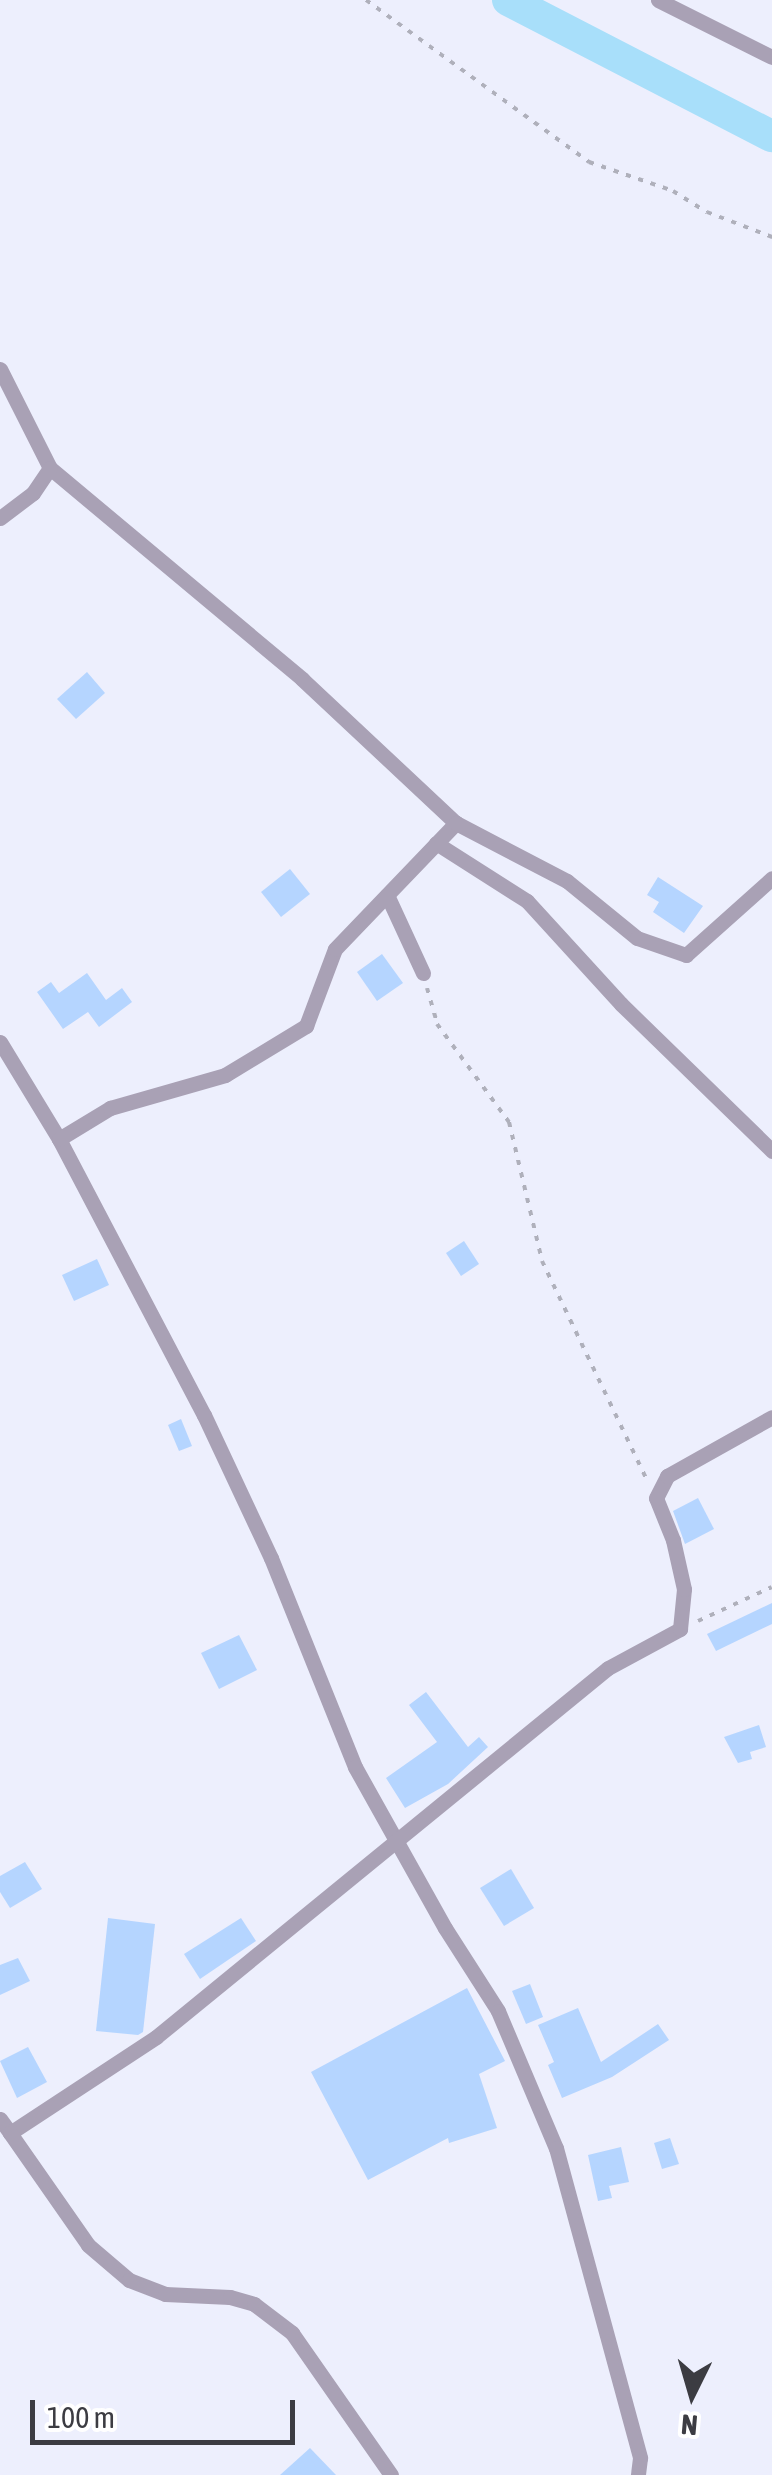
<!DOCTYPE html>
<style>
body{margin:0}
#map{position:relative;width:772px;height:2475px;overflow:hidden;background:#edeffd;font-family:"Asap Condensed",sans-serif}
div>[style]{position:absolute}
.river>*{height:32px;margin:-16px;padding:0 16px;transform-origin:16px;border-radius:16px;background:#a8dffa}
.building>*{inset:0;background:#b5d5ff}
.path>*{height:4px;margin-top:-2px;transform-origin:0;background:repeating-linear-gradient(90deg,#afb0bb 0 5px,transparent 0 13px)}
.street>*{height:15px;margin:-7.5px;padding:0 7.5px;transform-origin:7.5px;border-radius:7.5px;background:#a9a1b5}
span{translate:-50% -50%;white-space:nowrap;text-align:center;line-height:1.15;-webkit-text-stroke:10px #fff;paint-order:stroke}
.north{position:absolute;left:642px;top:2345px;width:100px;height:100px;-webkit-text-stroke:8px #fff;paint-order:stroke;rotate:185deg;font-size:28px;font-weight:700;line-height:40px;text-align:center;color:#3c3c42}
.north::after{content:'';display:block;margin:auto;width:35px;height:45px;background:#3c3c42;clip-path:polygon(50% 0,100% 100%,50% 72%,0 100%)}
.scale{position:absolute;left:30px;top:2400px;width:265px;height:45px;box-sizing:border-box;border:5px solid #3c3c42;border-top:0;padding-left:12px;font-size:30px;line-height:35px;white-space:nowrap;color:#3c3c42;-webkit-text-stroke:8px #fff;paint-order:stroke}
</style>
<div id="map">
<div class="river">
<i style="left:508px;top:0;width:297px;rotate:27.3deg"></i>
</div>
<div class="building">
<i style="clip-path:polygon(87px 672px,105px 693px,76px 719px,57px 699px)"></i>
<i style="clip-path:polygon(290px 869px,310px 894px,281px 917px,261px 892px)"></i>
<i style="clip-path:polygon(658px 877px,703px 906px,684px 933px,653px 912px,659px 902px,647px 895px)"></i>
<i style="clip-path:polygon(382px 954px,403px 983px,377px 1001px,357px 972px)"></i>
<i style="clip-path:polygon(87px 973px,106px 1000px,122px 988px,132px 1002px,99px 1027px,88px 1012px,63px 1029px,37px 992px,51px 982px,59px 993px)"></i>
<i style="clip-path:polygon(464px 1241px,479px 1264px,461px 1276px,446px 1253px)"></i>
<i style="clip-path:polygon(97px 1259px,109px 1285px,74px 1301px,62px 1275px)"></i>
<i style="clip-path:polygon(181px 1419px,192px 1446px,179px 1451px,168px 1425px)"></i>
<i style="clip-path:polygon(698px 1498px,714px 1529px,685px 1544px,673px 1511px)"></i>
<i style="clip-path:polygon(772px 1603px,772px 1624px,716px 1651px,707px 1634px)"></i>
<i style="clip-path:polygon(239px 1635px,257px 1670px,219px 1689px,201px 1653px)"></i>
<i style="clip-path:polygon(426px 1692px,468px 1747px,479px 1737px,488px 1747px,448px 1784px,405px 1808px,386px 1778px,437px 1742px,409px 1705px)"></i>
<i style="clip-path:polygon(759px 1725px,766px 1747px,750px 1752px,752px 1759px,738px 1763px,724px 1737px)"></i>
<i style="clip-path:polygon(25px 1862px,42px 1889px,10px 1908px,0 1892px,0 1876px)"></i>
<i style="clip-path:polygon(511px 1869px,534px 1908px,504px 1926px,480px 1888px)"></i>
<i style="clip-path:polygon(108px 1918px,155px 1924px,143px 2032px,138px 2035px,96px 2031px)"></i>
<i style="clip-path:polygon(241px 1918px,256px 1941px,200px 1979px,184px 1954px)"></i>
<i style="clip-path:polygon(18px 1958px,30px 1981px,0 1995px,0 1965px)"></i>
<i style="clip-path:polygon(530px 1984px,543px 2017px,526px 2024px,512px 1991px)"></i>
<i style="clip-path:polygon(467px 1988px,505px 2061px,479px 2074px,497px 2128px,449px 2143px,448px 2138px,368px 2180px,311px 2072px)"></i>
<i style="clip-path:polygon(578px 2008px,601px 2062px,658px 2024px,669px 2040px,612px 2077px,562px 2098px,548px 2065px,554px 2062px,538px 2025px)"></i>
<i style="clip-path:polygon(28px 2047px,47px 2082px,17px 2098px,0 2061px)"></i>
<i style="clip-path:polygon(670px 2138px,679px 2164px,662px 2169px,654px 2143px)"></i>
<i style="clip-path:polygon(621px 2147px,629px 2182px,609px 2186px,612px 2198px,598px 2201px,588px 2155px)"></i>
<i style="clip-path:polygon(310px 2448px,336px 2475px,280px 2475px)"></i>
</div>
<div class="path">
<i style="left:366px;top:0;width:276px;rotate:36deg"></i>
<i style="left:589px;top:162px;width:89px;rotate:19deg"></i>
<i style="left:673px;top:191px;width:40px;rotate:32deg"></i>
<i style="left:707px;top:212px;width:70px;rotate:21deg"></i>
<i style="left:427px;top:988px;width:37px;rotate:74deg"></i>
<i style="left:437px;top:1024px;width:122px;rotate:53.7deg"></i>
<i style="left:509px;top:1122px;width:143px;rotate:76.6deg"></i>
<i style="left:542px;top:1261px;width:243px;rotate:64.4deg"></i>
<i style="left:698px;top:1621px;width:81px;rotate:-24.7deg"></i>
</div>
<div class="street">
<i style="left:658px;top:0;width:127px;rotate:26.6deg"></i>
<i style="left:0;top:369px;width:111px;rotate:63.2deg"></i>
<i style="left:50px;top:468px;width:329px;rotate:39.9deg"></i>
<i style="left:302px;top:679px;width:211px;rotate:43.1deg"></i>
<i style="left:0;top:518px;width:41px;rotate:-37.1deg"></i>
<i style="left:33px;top:493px;width:30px;rotate:-56deg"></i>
<i style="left:436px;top:843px;width:108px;rotate:32.5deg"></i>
<i style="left:527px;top:901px;width:139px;rotate:47.6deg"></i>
<i style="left:621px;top:1004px;width:211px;rotate:44.2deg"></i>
<i style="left:387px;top:895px;width:86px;rotate:65.2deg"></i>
<i style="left:0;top:1042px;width:114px;rotate:58.7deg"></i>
<i style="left:59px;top:1139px;width:312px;rotate:62.3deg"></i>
<i style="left:204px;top:1415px;width:158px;rotate:64.9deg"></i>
<i style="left:271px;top:1558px;width:225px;rotate:68.1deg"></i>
<i style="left:355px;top:1767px;width:184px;rotate:60.8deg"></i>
<i style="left:445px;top:1928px;width:98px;rotate:57.4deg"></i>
<i style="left:498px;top:2011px;width:149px;rotate:67.1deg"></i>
<i style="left:556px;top:2148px;width:321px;rotate:74.8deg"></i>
<i style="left:640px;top:2458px;width:17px;rotate:97deg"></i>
<i style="left:59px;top:1139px;width:60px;rotate:-31.3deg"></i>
<i style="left:110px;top:1108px;width:120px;rotate:-16deg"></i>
<i style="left:225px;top:1075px;width:95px;rotate:-31.2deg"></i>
<i style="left:306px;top:1026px;width:82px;rotate:-69.4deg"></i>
<i style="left:335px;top:949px;width:175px;rotate:-46.2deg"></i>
<i style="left:456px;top:823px;width:125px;rotate:27.6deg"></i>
<i style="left:567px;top:881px;width:90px;rotate:39.2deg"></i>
<i style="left:637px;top:938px;width:52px;rotate:19.1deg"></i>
<i style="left:686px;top:955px;width:115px;rotate:-41.8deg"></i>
<i style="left:0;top:2119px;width:17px;rotate:54deg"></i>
<i style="left:10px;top:2133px;width:175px;rotate:-33.3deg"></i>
<i style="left:156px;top:2037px;width:583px;rotate:-39.23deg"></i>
<i style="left:608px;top:1668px;width:82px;rotate:-28.4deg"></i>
<i style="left:680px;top:1629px;width:40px;rotate:-84.3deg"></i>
<i style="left:684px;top:1589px;width:50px;rotate:-102.7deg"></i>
<i style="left:673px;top:1540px;width:45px;rotate:-112deg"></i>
<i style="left:656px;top:1498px;width:25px;rotate:-63deg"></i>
<i style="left:667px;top:1476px;width:120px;rotate:-29.3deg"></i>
<i style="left:10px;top:2133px;width:136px;rotate:55.1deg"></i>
<i style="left:88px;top:2245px;width:54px;rotate:40.5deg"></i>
<i style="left:129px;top:2280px;width:39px;rotate:21deg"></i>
<i style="left:165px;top:2294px;width:65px;rotate:2.6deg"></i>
<i style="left:230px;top:2297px;width:25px;rotate:16deg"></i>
<i style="left:254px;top:2304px;width:48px;rotate:37.3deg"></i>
<i style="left:292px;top:2333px;width:173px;rotate:55.1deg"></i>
</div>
<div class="north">N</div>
<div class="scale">100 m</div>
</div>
